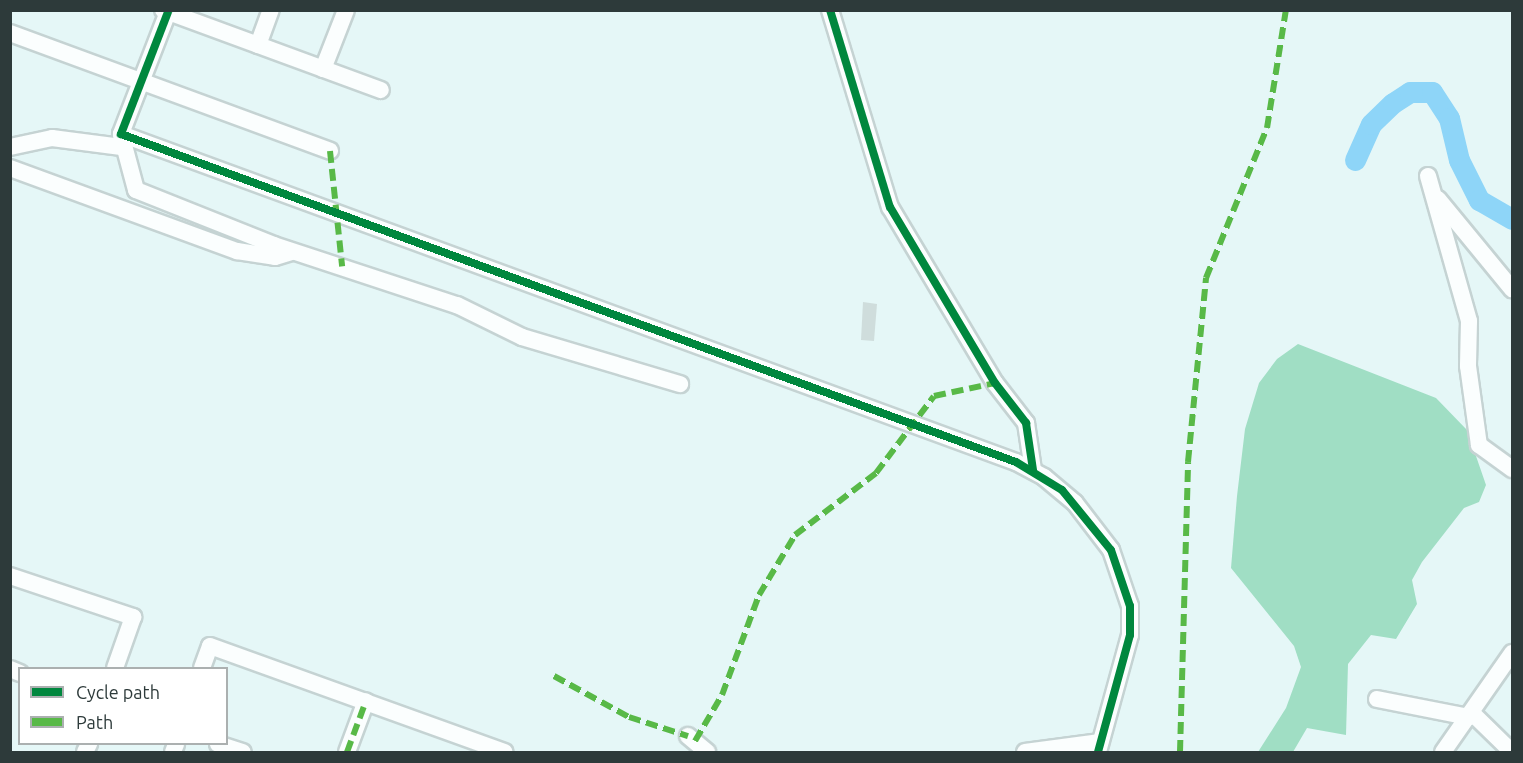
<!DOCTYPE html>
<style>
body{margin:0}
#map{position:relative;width:1523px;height:763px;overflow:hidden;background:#e5f7f7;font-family:Ubuntu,sans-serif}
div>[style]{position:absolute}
.forest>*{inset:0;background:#a0dec4}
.river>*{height:21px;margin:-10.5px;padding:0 10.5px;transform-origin:10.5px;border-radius:10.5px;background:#8ed5f8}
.building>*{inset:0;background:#cfdddc}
.roads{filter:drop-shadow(2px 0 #c5d3d3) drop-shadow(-2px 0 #c5d3d3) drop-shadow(0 2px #c5d3d3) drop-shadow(0 -2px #c5d3d3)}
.minor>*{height:16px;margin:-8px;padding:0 8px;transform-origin:8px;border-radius:8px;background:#fbfefe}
.quiet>*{height:6px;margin-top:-3px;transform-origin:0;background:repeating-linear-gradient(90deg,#58b947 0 12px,transparent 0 18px)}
.cycleway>*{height:8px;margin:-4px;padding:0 4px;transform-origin:4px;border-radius:4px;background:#00873e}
span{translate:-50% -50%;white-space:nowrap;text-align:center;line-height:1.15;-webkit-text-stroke:4.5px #fff;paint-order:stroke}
.frame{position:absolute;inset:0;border:12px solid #2d3a3a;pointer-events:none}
.legend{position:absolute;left:18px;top:667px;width:210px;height:78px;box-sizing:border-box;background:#fff;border:2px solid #abb0b0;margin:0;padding:8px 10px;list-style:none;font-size:18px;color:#2d3a3a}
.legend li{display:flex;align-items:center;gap:12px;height:30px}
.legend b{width:30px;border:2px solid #abb0b0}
</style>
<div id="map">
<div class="forest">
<i style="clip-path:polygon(1298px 344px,1436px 398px,1467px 430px,1486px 485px,1479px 502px,1464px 508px,1422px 562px,1412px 580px,1417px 604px,1396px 639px,1371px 635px,1348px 664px,1346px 735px,1307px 728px,1293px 752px,1258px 752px,1286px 708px,1301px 667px,1294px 646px,1231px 568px,1237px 496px,1245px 429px,1259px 383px,1277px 359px)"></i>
</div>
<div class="river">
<i style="left:1355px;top:160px;width:39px;rotate:-66deg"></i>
<i style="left:1371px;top:124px;width:30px;rotate:-44deg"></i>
<i style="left:1393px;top:103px;width:20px;rotate:-33deg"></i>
<i style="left:1410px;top:92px;width:22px"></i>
<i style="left:1432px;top:92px;width:31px;rotate:57deg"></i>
<i style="left:1449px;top:118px;width:43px;rotate:76.6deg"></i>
<i style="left:1459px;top:160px;width:45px;rotate:63.4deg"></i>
<i style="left:1479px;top:200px;width:38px;rotate:30deg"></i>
</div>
<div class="building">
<i style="clip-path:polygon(863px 302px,877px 304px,874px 341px,861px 340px)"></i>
</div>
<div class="roads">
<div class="minor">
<i style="left:163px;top:10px;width:232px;rotate:20.2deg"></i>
<i style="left:830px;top:10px;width:206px;rotate:73.1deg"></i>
<i style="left:890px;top:207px;width:205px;rotate:59.2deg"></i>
<i style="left:995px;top:383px;width:51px;rotate:52.2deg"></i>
<i style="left:1026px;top:423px;width:48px;rotate:81.5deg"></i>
<i style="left:168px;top:12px;width:131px;rotate:111.1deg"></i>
<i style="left:121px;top:134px;width:58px;rotate:75deg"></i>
<i style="left:136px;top:190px;width:149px;rotate:21.7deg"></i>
<i style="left:274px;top:245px;width:193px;rotate:18.2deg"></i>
<i style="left:457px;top:305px;width:72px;rotate:26.2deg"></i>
<i style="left:522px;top:337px;width:165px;rotate:16.6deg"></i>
<i style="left:10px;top:33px;width:341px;rotate:20.2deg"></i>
<i style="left:258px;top:45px;width:37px;rotate:-70deg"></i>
<i style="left:323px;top:69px;width:63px;rotate:-68.7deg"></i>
<i style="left:121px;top:134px;width:953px;rotate:20.13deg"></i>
<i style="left:1016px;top:462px;width:32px;rotate:28deg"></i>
<i style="left:1044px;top:477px;width:40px;rotate:40deg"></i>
<i style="left:1075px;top:503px;width:59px;rotate:52.5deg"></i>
<i style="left:1111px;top:550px;width:59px;rotate:71.3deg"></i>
<i style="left:1130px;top:606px;width:29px;rotate:90deg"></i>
<i style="left:1130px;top:635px;width:121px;rotate:105.3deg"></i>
<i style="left:10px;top:147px;width:43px;rotate:-12.1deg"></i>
<i style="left:52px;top:138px;width:70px;rotate:7.4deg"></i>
<i style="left:10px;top:168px;width:242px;rotate:20.1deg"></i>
<i style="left:237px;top:251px;width:38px;rotate:9deg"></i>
<i style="left:275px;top:257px;width:17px;rotate:-17deg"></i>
<i style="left:1428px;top:176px;width:151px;rotate:74.2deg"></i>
<i style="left:1469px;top:321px;width:45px;rotate:91.3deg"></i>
<i style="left:1468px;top:366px;width:80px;rotate:82.1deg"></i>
<i style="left:1479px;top:445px;width:41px;rotate:36deg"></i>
<i style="left:1438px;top:199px;width:117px;rotate:50.6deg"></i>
<i style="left:10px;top:576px;width:130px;rotate:18.4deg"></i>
<i style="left:133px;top:617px;width:54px;rotate:109.4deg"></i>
<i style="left:202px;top:668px;width:23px;rotate:-70deg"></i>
<i style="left:210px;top:646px;width:313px;rotate:19.8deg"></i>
<i style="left:10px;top:669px;width:11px;rotate:22deg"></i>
<i style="left:1377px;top:699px;width:94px;rotate:11.1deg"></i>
<i style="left:1472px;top:713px;width:56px;rotate:44.3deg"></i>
<i style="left:688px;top:736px;width:25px;rotate:40deg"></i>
<i style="left:218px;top:744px;width:26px;rotate:18deg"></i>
<i style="left:85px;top:752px;width:9px;rotate:-63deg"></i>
<i style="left:173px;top:752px;width:9px;rotate:-69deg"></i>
<i style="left:347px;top:752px;width:54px;rotate:-69.6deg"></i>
<i style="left:1025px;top:752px;width:76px;rotate:-7.6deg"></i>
<i style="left:1443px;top:752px;width:121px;rotate:-55.1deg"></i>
</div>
</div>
<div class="quiet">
<i style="left:330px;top:151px;width:116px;rotate:84deg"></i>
<i style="left:554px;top:676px;width:85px;rotate:28.7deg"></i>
<i style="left:629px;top:717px;width:62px;rotate:17.9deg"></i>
<i style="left:695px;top:741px;width:53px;rotate:-59.6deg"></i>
<i style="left:722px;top:695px;width:107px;rotate:-69.7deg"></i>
<i style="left:759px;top:595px;width:70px;rotate:-59deg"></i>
<i style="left:795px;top:535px;width:102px;rotate:-37.4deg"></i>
<i style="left:876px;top:473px;width:96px;rotate:-53deg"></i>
<i style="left:934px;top:396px;width:62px;rotate:-12deg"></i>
<i style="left:347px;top:752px;width:54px;rotate:-69.6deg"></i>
<i style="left:1180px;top:752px;width:290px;rotate:-88.4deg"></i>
<i style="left:1188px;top:462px;width:185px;rotate:-84.4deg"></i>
<i style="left:1206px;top:278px;width:162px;rotate:-67.9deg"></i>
<i style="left:1267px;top:128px;width:120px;rotate:-80.9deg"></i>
</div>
<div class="cycleway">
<i style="left:830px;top:10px;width:206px;rotate:73.1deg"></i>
<i style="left:890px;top:207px;width:205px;rotate:59.2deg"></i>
<i style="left:995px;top:383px;width:51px;rotate:52.2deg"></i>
<i style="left:1026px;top:423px;width:48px;rotate:81.5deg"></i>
<i style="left:168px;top:12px;width:131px;rotate:111.1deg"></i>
<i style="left:121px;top:134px;width:953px;rotate:20.13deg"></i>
<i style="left:1016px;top:462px;width:54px;rotate:31.3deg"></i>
<i style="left:1062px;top:490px;width:77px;rotate:50.8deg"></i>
<i style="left:1111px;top:550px;width:59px;rotate:71.3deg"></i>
<i style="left:1130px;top:606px;width:29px;rotate:90deg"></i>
<i style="left:1130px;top:635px;width:121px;rotate:105.3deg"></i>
</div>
<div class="frame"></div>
<ul class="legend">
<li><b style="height:8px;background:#00873e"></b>Cycle path</li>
<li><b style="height:8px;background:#58b947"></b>Path</li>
</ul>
</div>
